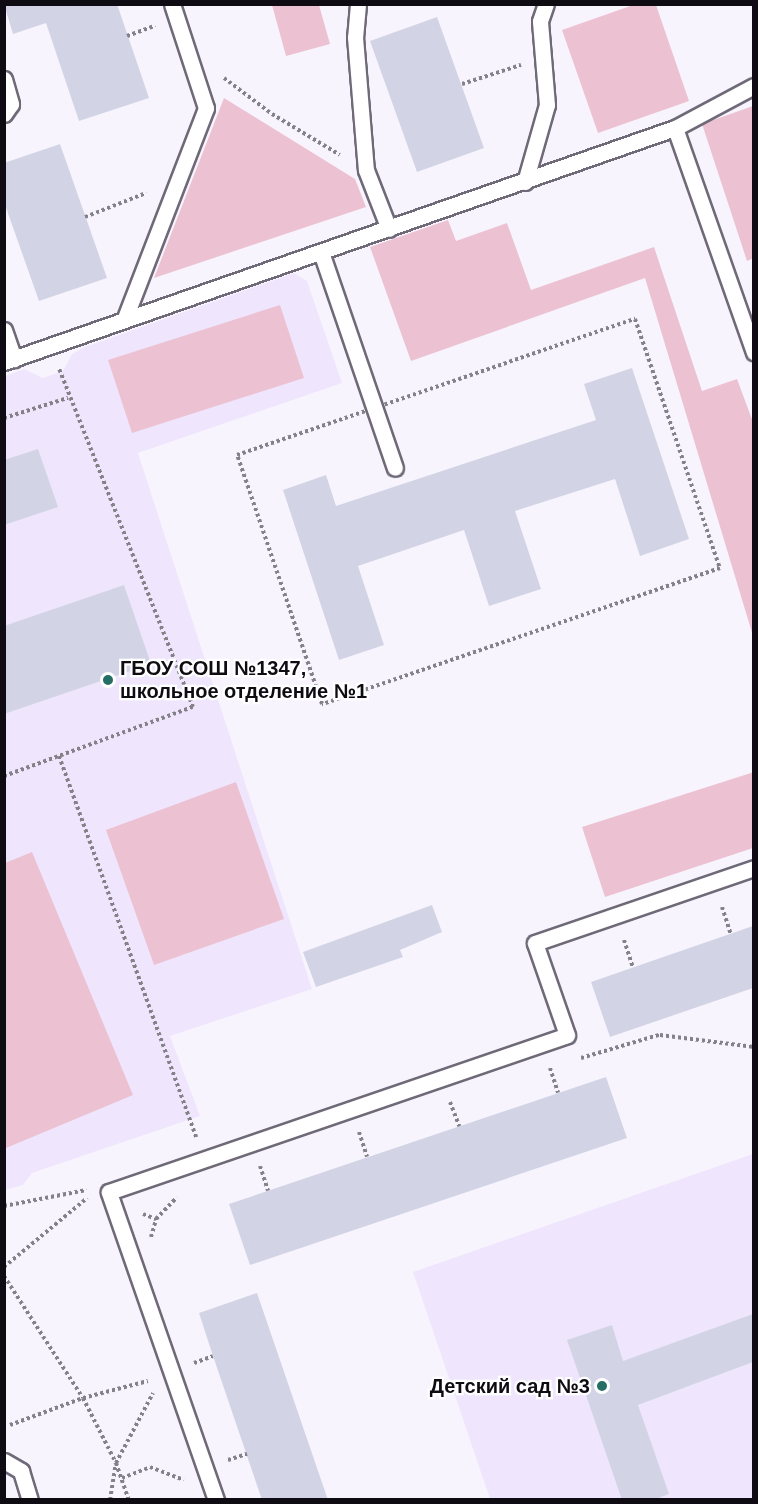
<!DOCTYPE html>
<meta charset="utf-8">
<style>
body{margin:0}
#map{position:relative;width:758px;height:1504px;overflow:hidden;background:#f8f4fe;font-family:Arial,sans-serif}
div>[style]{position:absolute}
.built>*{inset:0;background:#efe6fd}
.green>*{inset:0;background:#ecc2d3}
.building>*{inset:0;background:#d2d4e5}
.path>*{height:4px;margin-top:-2px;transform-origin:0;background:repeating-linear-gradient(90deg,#848189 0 3px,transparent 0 6px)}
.roads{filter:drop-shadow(2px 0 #6f6978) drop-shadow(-2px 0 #6f6978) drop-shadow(0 2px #6f6978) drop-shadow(0 -2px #6f6978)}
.service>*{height:15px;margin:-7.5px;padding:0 7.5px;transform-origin:7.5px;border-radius:7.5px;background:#fff}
.dots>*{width:16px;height:16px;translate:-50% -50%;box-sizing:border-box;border:3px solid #fff;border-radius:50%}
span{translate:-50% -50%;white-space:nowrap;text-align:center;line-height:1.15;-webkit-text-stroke:4.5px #fff;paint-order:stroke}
.poi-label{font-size:20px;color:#0e0c12;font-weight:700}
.left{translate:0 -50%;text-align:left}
.right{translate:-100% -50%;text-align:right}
.frame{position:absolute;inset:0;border:6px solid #0e0c12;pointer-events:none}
</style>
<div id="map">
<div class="built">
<i style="clip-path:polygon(294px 273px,307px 281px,342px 383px,138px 453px,312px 989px,170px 1036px,200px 1116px,32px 1173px,23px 1185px,5px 1190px,5px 376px,24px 369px,43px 378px,63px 371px,72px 354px,85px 347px)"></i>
<i style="clip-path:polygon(753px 1154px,753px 1499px,490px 1499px,413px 1272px)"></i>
</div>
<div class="green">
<i style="clip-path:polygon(636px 4px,656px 5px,689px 101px,598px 133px,562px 30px)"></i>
<i style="clip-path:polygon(272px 5px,319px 5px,330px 44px,286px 56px)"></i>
<i style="clip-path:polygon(224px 98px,355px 179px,366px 207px,154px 278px)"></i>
<i style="clip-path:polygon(753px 106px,754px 258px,747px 261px,702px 124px)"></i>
<i style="clip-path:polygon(448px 220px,456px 241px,507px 223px,531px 290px,654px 247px,702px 391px,737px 379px,753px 422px,753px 636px,645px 278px,411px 361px,370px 247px)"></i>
<i style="clip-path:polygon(280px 305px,304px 378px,132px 433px,108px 360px)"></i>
<i style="clip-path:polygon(754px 772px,753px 848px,605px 897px,582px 827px)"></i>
<i style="clip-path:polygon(236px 782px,284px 919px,154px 965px,106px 830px)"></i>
<i style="clip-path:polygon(32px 852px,133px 1095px,6px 1148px,5px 863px)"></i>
</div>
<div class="building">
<i style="clip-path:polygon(4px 4px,117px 4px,149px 98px,79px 121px,46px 23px,13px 34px)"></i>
<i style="clip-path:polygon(437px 17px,484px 148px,417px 172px,370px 41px)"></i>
<i style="clip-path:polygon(60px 144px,107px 278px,39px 301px,4px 202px,4px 163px)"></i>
<i style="clip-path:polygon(632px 368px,689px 539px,640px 556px,615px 479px,515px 511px,541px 589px,489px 606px,464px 530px,358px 566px,384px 645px,339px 660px,283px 490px,326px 475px,336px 506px,596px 420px,584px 384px)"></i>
<i style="clip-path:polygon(38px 449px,58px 507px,4px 525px,4px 460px)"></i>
<i style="clip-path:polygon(124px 585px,151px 664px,4px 714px,4px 626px)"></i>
<i style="clip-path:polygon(432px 905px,442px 932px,400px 950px,403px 957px,316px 987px,303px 952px)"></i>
<i style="clip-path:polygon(753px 926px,753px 988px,610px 1037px,591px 982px)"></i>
<i style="clip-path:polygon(606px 1077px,627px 1138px,250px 1265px,229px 1204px)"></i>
<i style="clip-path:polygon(257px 1293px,328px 1500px,262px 1500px,213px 1356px,199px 1313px)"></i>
<i style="clip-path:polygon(753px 1314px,753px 1362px,638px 1405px,669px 1494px,653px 1500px,622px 1500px,567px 1340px,612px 1325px,623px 1361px)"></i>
</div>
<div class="path">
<i style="left:127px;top:36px;width:30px;rotate:-20deg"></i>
<i style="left:224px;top:78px;width:60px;rotate:36.9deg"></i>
<i style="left:272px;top:114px;width:79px;rotate:31.1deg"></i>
<i style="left:462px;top:84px;width:62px;rotate:-17.9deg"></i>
<i style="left:85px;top:217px;width:66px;rotate:-21.5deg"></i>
<i style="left:635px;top:319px;width:263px;rotate:71.2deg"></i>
<i style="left:720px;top:568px;width:421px;rotate:161.1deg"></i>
<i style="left:322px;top:704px;width:263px;rotate:-108.8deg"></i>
<i style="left:237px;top:455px;width:421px;rotate:-18.9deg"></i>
<i style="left:4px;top:418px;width:67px;rotate:-17.4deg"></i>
<i style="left:59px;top:756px;width:405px;rotate:70.2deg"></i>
<i style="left:4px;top:776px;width:201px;rotate:-20.1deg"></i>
<i style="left:193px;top:707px;width:364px;rotate:-111.6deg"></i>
<i style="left:722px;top:907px;width:28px;rotate:72deg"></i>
<i style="left:624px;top:940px;width:28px;rotate:72deg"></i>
<i style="left:660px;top:1035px;width:95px;rotate:7.3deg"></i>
<i style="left:581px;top:1058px;width:84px;rotate:-16.5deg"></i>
<i style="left:550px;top:1068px;width:26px;rotate:72deg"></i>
<i style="left:450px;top:1102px;width:26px;rotate:69deg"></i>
<i style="left:359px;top:1132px;width:26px;rotate:72deg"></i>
<i style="left:260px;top:1166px;width:26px;rotate:72deg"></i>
<i style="left:4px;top:1206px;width:84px;rotate:-11deg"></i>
<i style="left:143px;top:1214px;width:14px;rotate:21deg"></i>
<i style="left:151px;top:1237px;width:19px;rotate:-74deg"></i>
<i style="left:156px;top:1219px;width:30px;rotate:-46deg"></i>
<i style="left:4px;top:1267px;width:108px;rotate:-39.7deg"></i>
<i style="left:4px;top:1276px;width:145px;rotate:57.1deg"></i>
<i style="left:83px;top:1398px;width:73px;rotate:63.1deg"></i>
<i style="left:116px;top:1463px;width:39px;rotate:71deg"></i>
<i style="left:194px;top:1363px;width:20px;rotate:-20deg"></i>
<i style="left:10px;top:1425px;width:78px;rotate:-20.3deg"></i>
<i style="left:83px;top:1398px;width:67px;rotate:-14.7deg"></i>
<i style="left:228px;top:1460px;width:20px;rotate:-18deg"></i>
<i style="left:122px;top:1478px;width:30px;rotate:-21deg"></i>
<i style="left:150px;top:1467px;width:36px;rotate:21deg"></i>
<i style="left:110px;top:1500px;width:37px;rotate:-81deg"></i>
<i style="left:116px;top:1463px;width:79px;rotate:-62.1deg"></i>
</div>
<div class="roads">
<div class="service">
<i style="left:358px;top:4px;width:33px;rotate:95deg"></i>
<i style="left:355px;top:37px;width:133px;rotate:85.3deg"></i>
<i style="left:366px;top:170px;width:63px;rotate:68.7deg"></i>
<i style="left:4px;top:79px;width:26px;rotate:74deg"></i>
<i style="left:11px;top:104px;width:12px;rotate:125deg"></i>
<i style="left:675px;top:128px;width:238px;rotate:70.6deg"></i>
<i style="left:525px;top:182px;width:80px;rotate:-74.1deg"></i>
<i style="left:547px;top:105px;width:84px;rotate:-94.8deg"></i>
<i style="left:540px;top:21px;width:18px;rotate:-71deg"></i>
<i style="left:321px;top:252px;width:228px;rotate:71.1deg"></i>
<i style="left:125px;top:318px;width:225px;rotate:-68.9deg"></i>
<i style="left:206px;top:108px;width:109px;rotate:-108.1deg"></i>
<i style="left:4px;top:330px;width:31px;rotate:71deg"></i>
<i style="left:4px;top:362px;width:711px;rotate:-19.23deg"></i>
<i style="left:675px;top:128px;width:89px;rotate:-28deg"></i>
<i style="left:4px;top:1461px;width:20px;rotate:30deg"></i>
<i style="left:21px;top:1471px;width:30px;rotate:73deg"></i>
<i style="left:216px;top:1500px;width:326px;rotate:-109.2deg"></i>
<i style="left:109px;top:1192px;width:484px;rotate:-18.9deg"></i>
<i style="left:567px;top:1035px;width:97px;rotate:-109.2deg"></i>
<i style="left:535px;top:943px;width:231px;rotate:-18.9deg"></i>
</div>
</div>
<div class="dots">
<i style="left:108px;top:680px;background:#256e66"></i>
<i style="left:602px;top:1386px;background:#256e66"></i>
</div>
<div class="poi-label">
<span class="left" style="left:120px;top:680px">ГБОУ СОШ №1347,<br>школьное отделение №1</span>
<span class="right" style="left:590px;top:1386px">Детский сад №3</span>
</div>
<div class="frame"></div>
</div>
